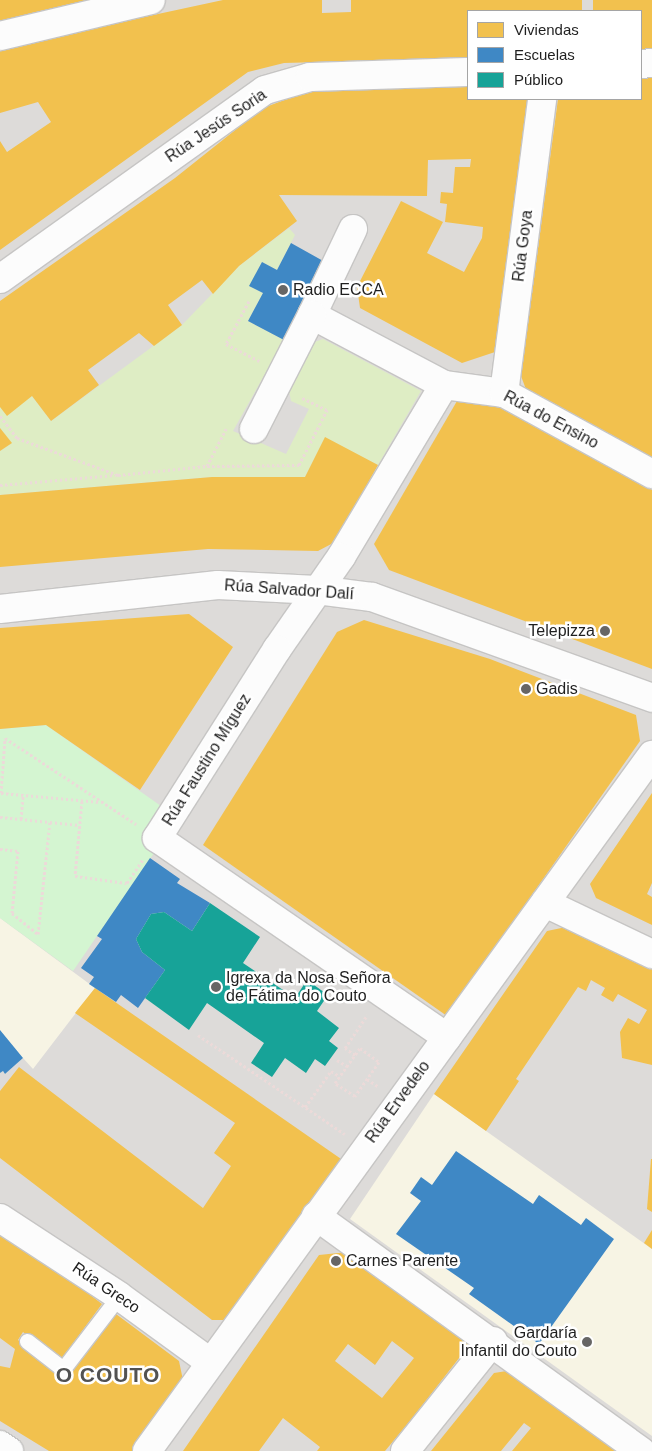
<!DOCTYPE html>
<meta charset="utf-8">
<style>
body{margin:0}
#map{position:relative;width:652px;height:1451px;overflow:hidden;background:#eeebe8;font-family:Helvetica,sans-serif}
div>[style]{position:absolute}
.residential>*{inset:0;background:#dddbd9}
.education>*{inset:0;background:#f7f4e4}
.grass>*{inset:0;background:#deedc4}
.park>*{inset:0;background:#d4f5d1}
.homes>*{inset:0;background:#f2c14e}
.schools>*{inset:0;background:#3f88c5}
.public>*{inset:0;background:#17a398}
.path>*{height:3px;margin-top:-1.5px;transform-origin:0;background:repeating-linear-gradient(90deg,#ecdad9 0 2.5px,transparent 0 5px)}
.roads{filter:drop-shadow(1px 0 #c6c5c4) drop-shadow(-1px 0 #c6c5c4) drop-shadow(0 1px #c6c5c4) drop-shadow(0 -1px #c6c5c4)}
.service>*{height:15px;margin:-7.5px;padding:0 7.5px;transform-origin:7.5px;border-radius:7.5px;background:#fcfcfc}
.minor>*{height:28px;margin:-14px;padding:0 14px;transform-origin:14px;border-radius:14px;background:#fcfcfc}
.tertiary>*{height:28px;margin:-14px;padding:0 14px;transform-origin:14px;border-radius:14px;background:#fcfcfc}
.dots>*{width:14px;height:14px;translate:-50% -50%;box-sizing:border-box;border:2px solid #fff;border-radius:50%}
span{translate:-50% -50%;white-space:nowrap;text-align:center;line-height:1.15;-webkit-text-stroke:5px #fff;paint-order:stroke}
.street-label{font-size:16px;color:#1f1f1f}
.poi-label{font-size:16px;color:#1f1f1f}
.left{translate:0 -50%;text-align:left}
.right{translate:-100% -50%;text-align:right}
.district-label{font-size:21px;color:#525252;font-weight:700;letter-spacing:1px}
.legend{position:absolute;left:467px;top:10px;width:175px;height:90px;box-sizing:border-box;background:#fff;border:1px solid #a5a5a5;margin:0;padding:6px 9px;list-style:none;font-size:15px;color:#1f1f1f}
.legend li{display:flex;align-items:center;gap:10px;height:25px}
.legend b{width:25px;border:1px solid #a5a5a5}
</style>
<div id="map">
<div class="residential">
<i style="clip-path:polygon(evenodd,0 0,652px 0,652px 1451px,0 1451px,0 0,468px 11px,641px 11px,641px 99px,468px 99px,468px 11px)"></i>
</div>
<div class="education">
<i style="clip-path:polygon(0 918px,95px 988px,33px 1069px,23px 1058px,5px 1074px,3px 1071px,0 1073px)"></i>
<i style="clip-path:polygon(434px 1094px,652px 1249px,652px 1436px,350px 1219px)"></i>
</div>
<div class="grass">
<i style="clip-path:polygon(289px 228px,295px 235px,277px 270px,262px 262px,250px 286px,263px 293px,248px 321px,284px 340px,233px 431px,286px 454px,309px 409px,291px 401px,288px 386px,309px 344px,323px 339px,421px 391px,378px 465px,325px 438px,305px 477px,212px 477px,0 495px,0 451px,11px 443px,0 428px,0 407px,32px 396px,51px 421px,182px 325px,239px 266px)"></i>
</div>
<div class="park">
<i style="clip-path:polygon(46px 725px,178px 818px,73px 971px,0 918px,0 729px)"></i>
</div>
<div class="homes">
<i style="clip-path:polygon(0 0,90px 0,90px 1px,0 21px)"></i>
<i style="clip-path:polygon(223px 0,322px 0,322px 13px,351px 12px,351px 0,582px 0,582px 11px,468px 11px,468px 58px,284px 63px,248px 72px,0 250px,0 141px,7px 152px,51px 122px,38px 102px,0 113px,0 48px)"></i>
<i style="clip-path:polygon(593px 0,652px 0,652px 51px,641px 51px,641px 11px,593px 11px)"></i>
<i style="clip-path:polygon(652px 77px,652px 462px,527px 392px,521px 376px,558px 99px,641px 99px,641px 78px)"></i>
<i style="clip-path:polygon(468px 86px,468px 99px,528px 99px,495px 352px,462px 363px,360px 308px,357px 287px,401px 201px,443px 222px,427px 253px,464px 272px,482px 238px,483px 227px,445px 222px,447px 204px,440px 203px,441px 192px,453px 193px,455px 167px,470px 167px,471px 159px,428px 160px,427px 196px,279px 195px,297px 221px,239px 266px,213px 294px,202px 280px,168px 305px,182px 325px,154px 346px,139px 333px,88px 370px,99px 385px,51px 421px,32px 396px,7px 416px,0 407px,0 301px,175px 178px,263px 108px,314px 89px)"></i>
<i style="clip-path:polygon(483px 396px,652px 490px,652px 669px,389px 570px,374px 544px,457px 401px)"></i>
<i style="clip-path:polygon(0 428px,12px 443px,0 451px)"></i>
<i style="clip-path:polygon(325px 437px,378px 465px,335px 542px,318px 551px,208px 549px,0 567px,0 495px,212px 477px,305px 477px)"></i>
<i style="clip-path:polygon(189px 614px,233px 647px,140px 790px,46px 725px,0 729px,0 628px)"></i>
<i style="clip-path:polygon(364px 620px,490px 659px,636px 715px,640px 741px,447px 1016px,203px 845px,337px 632px)"></i>
<i style="clip-path:polygon(652px 793px,652px 883px,647px 894px,652px 897px,652px 925px,596px 898px,590px 884px)"></i>
<i style="clip-path:polygon(571px 926px,652px 967px,652px 1065px,622px 1058px,620px 1032px,628px 1018px,639px 1024px,647px 1010px,618px 994px,613px 1002px,601px 995px,605px 988px,591px 980px,586px 991px,578px 987px,516px 1079px,519px 1081px,486px 1131px,434px 1094px,547px 931px)"></i>
<i style="clip-path:polygon(95px 988px,344px 1161px,228px 1320px,212px 1320px,0 1158px,0 1091px,19px 1067px,203px 1208px,231px 1166px,214px 1153px,235px 1123px,75px 1013px)"></i>
<i style="clip-path:polygon(651px 1159px,652px 1159px,652px 1212px,647px 1209px)"></i>
<i style="clip-path:polygon(0 1225px,102px 1304px,60px 1361px,23px 1332px,18px 1340px,65px 1376px,73px 1370px,116px 1314px,179px 1361px,184px 1385px,136px 1451px,49px 1451px,0 1421px,0 1366px,10px 1368px,15px 1349px,0 1338px)"></i>
<i style="clip-path:polygon(652px 1230px,652px 1249px,644px 1243px)"></i>
<i style="clip-path:polygon(evenodd,348px 1252px,470px 1344px,410px 1421px,385px 1451px,317px 1451px,320px 1447px,283px 1418px,259px 1451px,183px 1451px,319px 1255px,348px 1252px,392px 1341px,414px 1358px,382px 1398px,335px 1361px,348px 1344px,375px 1365px,392px 1341px)"></i>
<i style="clip-path:polygon(513px 1370px,618px 1451px,512px 1451px,531px 1428px,524px 1423px,501px 1451px,431px 1451px,494px 1373px)"></i>
</div>
<div class="schools">
<i style="clip-path:polygon(291px 243px,325px 262px,284px 340px,248px 321px,263px 293px,249px 286px,262px 262px,277px 270px)"></i>
<i style="clip-path:polygon(150px 858px,180px 879px,177px 883px,210px 903px,192px 931px,164px 912px,151px 914px,136px 939px,142px 952px,165px 970px,138px 1008px,121px 995px,116px 1002px,89px 984px,94px 977px,81px 968px,102px 939px,97px 936px)"></i>
<i style="clip-path:polygon(0 1030px,23px 1058px,5px 1074px,3px 1071px,0 1073px)"></i>
<i style="clip-path:polygon(456px 1151px,533px 1204px,539px 1195px,581px 1225px,586px 1218px,614px 1239px,539px 1344px,469px 1294px,474px 1288px,396px 1234px,421px 1201px,410px 1193px,421px 1177px,432px 1185px)"></i>
</div>
<div class="public">
<i style="clip-path:polygon(210px 903px,260px 937px,243px 963px,295px 998px,307px 980px,328px 995px,317px 1011px,339px 1028px,329px 1041px,338px 1048px,325px 1066px,315px 1059px,306px 1073px,285px 1058px,272px 1077px,251px 1063px,264px 1043px,207px 1003px,189px 1030px,145px 998px,165px 970px,142px 952px,136px 939px,151px 914px,164px 912px,192px 931px)"></i>
</div>
<div class="path">
<i style="left:249px;top:301px;width:49px;rotate:118.1deg"></i>
<i style="left:226px;top:344px;width:38px;rotate:27deg"></i>
<i style="left:0;top:416px;width:28px;rotate:52deg"></i>
<i style="left:17px;top:438px;width:108px;rotate:20.1deg"></i>
<i style="left:118px;top:475px;width:89px;rotate:-5.8deg"></i>
<i style="left:207px;top:466px;width:42px;rotate:-62.8deg"></i>
<i style="left:207px;top:466px;width:92px;rotate:-0.6deg"></i>
<i style="left:299px;top:465px;width:62px;rotate:-63deg"></i>
<i style="left:327px;top:410px;width:30px;rotate:-154deg"></i>
<i style="left:0;top:485px;width:116px;rotate:-4.9deg"></i>
<i style="left:1px;top:793px;width:55px;rotate:-85.8deg"></i>
<i style="left:5px;top:738px;width:157px;rotate:33.3deg"></i>
<i style="left:1px;top:793px;width:100px;rotate:5.1deg"></i>
<i style="left:82px;top:801px;width:75px;rotate:95.3deg"></i>
<i style="left:75px;top:876px;width:52px;rotate:7.7deg"></i>
<i style="left:127px;top:883px;width:29px;rotate:-56deg"></i>
<i style="left:0;top:817px;width:80px;rotate:5.7deg"></i>
<i style="left:21px;top:819px;width:24px;rotate:-85deg"></i>
<i style="left:0;top:849px;width:18px;rotate:6deg"></i>
<i style="left:18px;top:851px;width:62px;rotate:95.5deg"></i>
<i style="left:12px;top:913px;width:33px;rotate:39deg"></i>
<i style="left:38px;top:934px;width:113px;rotate:-83.9deg"></i>
<i style="left:198px;top:1035px;width:177px;rotate:34deg"></i>
<i style="left:360px;top:1048px;width:24px;rotate:36deg"></i>
<i style="left:379px;top:1062px;width:42px;rotate:125.2deg"></i>
<i style="left:355px;top:1096px;width:24px;rotate:-147deg"></i>
<i style="left:335px;top:1083px;width:43px;rotate:-54.5deg"></i>
<i style="left:355px;top:1055px;width:12px;rotate:-145deg"></i>
<i style="left:345px;top:1048px;width:40px;rotate:-56deg"></i>
<i style="left:337px;top:1060px;width:12px;rotate:31deg"></i>
<i style="left:367px;top:1079px;width:14px;rotate:34deg"></i>
<i style="left:305px;top:1107px;width:44px;rotate:-54.2deg"></i>
<i style="left:331px;top:1071px;width:9px;rotate:32deg"></i>
</div>
<div class="roads">
<div class="service">
<i style="left:27px;top:1341px;width:46px;rotate:37.9deg"></i>
<i style="left:63px;top:1369px;width:92px;rotate:-52.5deg"></i>
</div>
<div class="minor">
<i style="left:0;top:36px;width:155px;rotate:-13.4deg"></i>
<i style="left:641px;top:64px;width:11px;rotate:-5deg"></i>
<i style="left:353px;top:229px;width:95px;rotate:115.5deg"></i>
<i style="left:312px;top:315px;width:149px;rotate:27.9deg"></i>
<i style="left:444px;top:385px;width:61px;rotate:7.6deg"></i>
<i style="left:504px;top:393px;width:169px;rotate:28.7deg"></i>
<i style="left:0;top:279px;width:325px;rotate:-35.5deg"></i>
<i style="left:265px;top:90px;width:47px;rotate:-16.1deg"></i>
<i style="left:310px;top:77px;width:158px;rotate:-1.8deg"></i>
<i style="left:444px;top:385px;width:200px;rotate:120.9deg"></i>
<i style="left:341px;top:557px;width:112px;rotate:124.8deg"></i>
<i style="left:277px;top:649px;width:224px;rotate:122.4deg"></i>
<i style="left:157px;top:838px;width:352px;rotate:34.5deg"></i>
<i style="left:504px;top:393px;width:296px;rotate:-82.6deg"></i>
<i style="left:254px;top:429px;width:128px;rotate:-63deg"></i>
<i style="left:0;top:609px;width:219px;rotate:-6.3deg"></i>
<i style="left:218px;top:585px;width:99px;rotate:2.9deg"></i>
<i style="left:317px;top:590px;width:55px;rotate:7.3deg"></i>
<i style="left:372px;top:597px;width:298px;rotate:19.8deg"></i>
<i style="left:545px;top:903px;width:119px;rotate:25.5deg"></i>
<i style="left:316px;top:1216px;width:401px;rotate:35.9deg"></i>
<i style="left:0;top:1218px;width:142px;rotate:33.2deg"></i>
<i style="left:119px;top:1296px;width:112px;rotate:36deg"></i>
<i style="left:0;top:1445px;width:11px;rotate:34deg"></i>
<i style="left:405px;top:1451px;width:141px;rotate:-51.3deg"></i>
</div>
<div class="tertiary">
<i style="left:147px;top:1451px;width:860px;rotate:-54.04deg"></i>
</div>
</div>
<div class="dots">
<i style="left:283px;top:290px;background:#676665"></i>
<i style="left:605px;top:631px;background:#676665"></i>
<i style="left:526px;top:689px;background:#676665"></i>
<i style="left:216px;top:987px;background:#676665"></i>
<i style="left:336px;top:1261px;background:#676665"></i>
<i style="left:587px;top:1342px;background:#676665"></i>
</div>
<div class="street-label">
<span style="left:216px;top:126px;rotate:-34deg">Rúa Jesús Soria</span>
<span style="left:523px;top:246px;rotate:-83deg">Rúa Goya</span>
<span style="left:551px;top:420px;rotate:28deg">Rúa do Ensino</span>
<span style="left:289px;top:590px;rotate:4deg">Rúa Salvador Dalí</span>
<span style="left:207px;top:760px;rotate:-58deg">Rúa Faustino Míguez</span>
<span style="left:398px;top:1102px;rotate:-54deg">Rúa Ervedelo</span>
<span style="left:106px;top:1288px;rotate:34deg">Rúa Greco</span>
</div>
<div class="poi-label">
<span class="left" style="left:293px;top:290px">Radio ECCA</span>
<span class="right" style="left:595px;top:631px">Telepizza</span>
<span class="left" style="left:536px;top:689px">Gadis</span>
<span class="left" style="left:226px;top:987px">Igrexa da Nosa Señora<br>de Fátima do Couto</span>
<span class="left" style="left:346px;top:1261px">Carnes Parente</span>
<span class="right" style="left:577px;top:1342px">Gardaría<br>Infantil do Couto</span>
</div>
<div class="district-label">
<span style="left:108px;top:1375px">O COUTO</span>
</div>
<ul class="legend">
<li><b style="height:14px;background:#f2c14e"></b>Viviendas</li>
<li><b style="height:14px;background:#3f88c5"></b>Escuelas</li>
<li><b style="height:14px;background:#17a398"></b>Público</li>
</ul>
</div>
